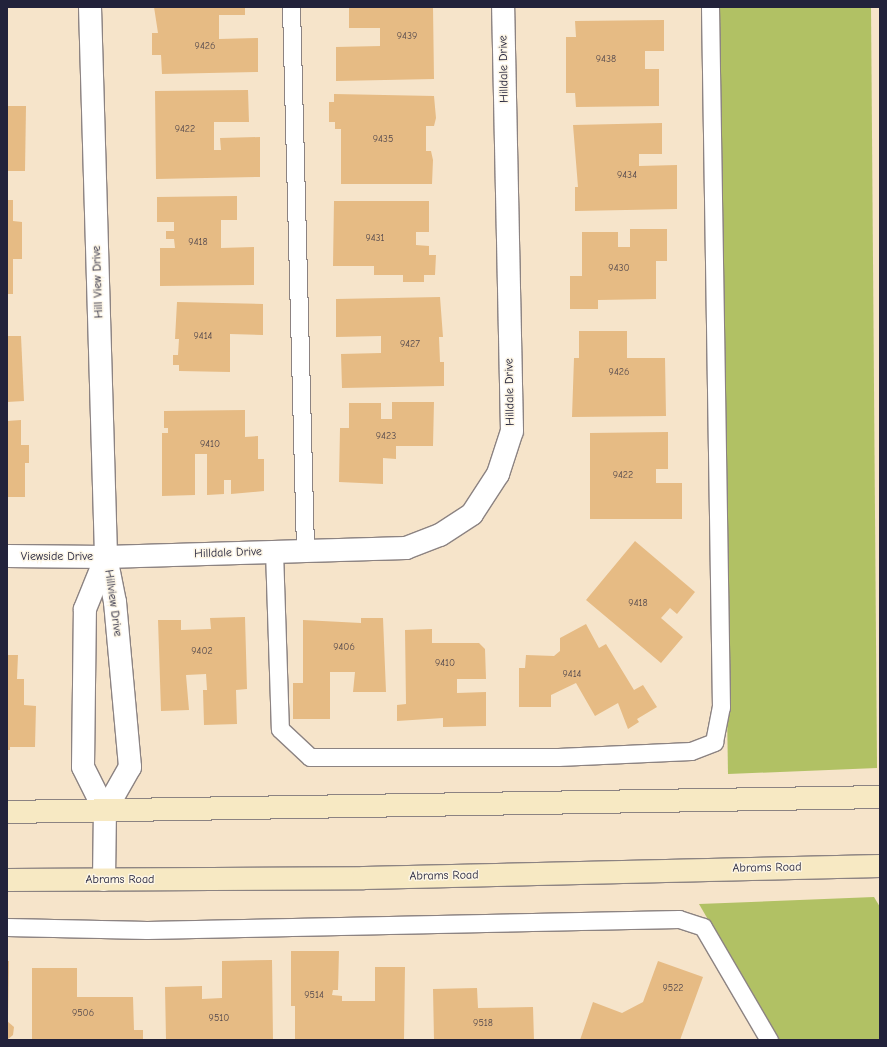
<!DOCTYPE html>
<style>
body{margin:0}
#map{position:relative;width:887px;height:1047px;overflow:hidden;background:#f6e4ca;font-family:"Comic Neue",sans-serif}
div>[style]{position:absolute}
.green>*{inset:0;background:#b1c164}
.building>*{inset:0;background:#e6bb84}
.roads{filter:drop-shadow(1px 0 #8c8382) drop-shadow(-1px 0 #8c8382) drop-shadow(0 1px #8c8382) drop-shadow(0 -1px #8c8382)}
.service>*{height:17px;margin:-8.5px;padding:0 8.5px;transform-origin:8.5px;border-radius:8.5px;background:#fff}
.minor>*{height:22px;margin:-11px;padding:0 11px;transform-origin:11px;border-radius:11px;background:#fff}
.secondary>*{height:22px;margin:-11px;padding:0 11px;transform-origin:11px;border-radius:11px;background:#f7e9c3}
span{translate:-50% -50%;white-space:nowrap;text-align:center;line-height:1.15;-webkit-text-stroke:3px #fcf5e5;paint-order:stroke}
.number-label{font-size:10px;color:#53484d}
.number-label span{-webkit-text-stroke-width:0}
.street-label{font-size:12px;color:#22223b}
.frame{position:absolute;inset:0;border:8px solid #22223b;pointer-events:none}
</style>
<div id="map">
<div class="green">
<i style="clip-path:polygon(716px 7px,871px 7px,877px 768px,728px 774px)"></i>
<i style="clip-path:polygon(874px 897px,880px 907px,880px 1040px,778px 1040px,699px 904px)"></i>
</div>
<div class="building">
<i style="clip-path:polygon(154px 7px,245px 7px,245px 15px,219px 15px,219px 39px,258px 38px,258px 72px,162px 74px,161px 55px,152px 55px,152px 33px,158px 33px)"></i>
<i style="clip-path:polygon(349px 7px,433px 7px,434px 79px,336px 81px,336px 47px,380px 46px,380px 28px,349px 28px)"></i>
<i style="clip-path:polygon(664px 20px,664px 51px,645px 51px,645px 69px,659px 69px,659px 106px,576px 107px,575px 93px,566px 93px,566px 37px,576px 37px,575px 21px)"></i>
<i style="clip-path:polygon(248px 90px,249px 122px,214px 122px,214px 150px,221px 150px,220px 138px,260px 137px,260px 177px,156px 179px,155px 91px)"></i>
<i style="clip-path:polygon(334px 94px,434px 96px,436px 118px,434px 126px,426px 126px,426px 151px,431px 151px,433px 160px,432px 184px,341px 184px,341px 129px,335px 129px,335px 122px,329px 122px,329px 102px,334px 102px)"></i>
<i style="clip-path:polygon(7px 106px,26px 106px,25px 171px,7px 171px)"></i>
<i style="clip-path:polygon(662px 123px,662px 154px,639px 154px,639px 166px,677px 165px,677px 209px,575px 211px,575px 187px,578px 187px,573px 125px)"></i>
<i style="clip-path:polygon(237px 196px,237px 220px,221px 220px,221px 248px,254px 247px,254px 285px,160px 286px,160px 248px,175px 248px,174px 239px,166px 239px,166px 231px,174px 231px,174px 222px,157px 222px,157px 197px)"></i>
<i style="clip-path:polygon(7px 200px,13px 200px,13px 221px,22px 222px,22px 259px,13px 259px,13px 294px,7px 294px)"></i>
<i style="clip-path:polygon(334px 201px,429px 201px,429px 232px,416px 232px,416px 245px,429px 246px,429px 255px,436px 255px,435px 275px,424px 275px,424px 282px,403px 282px,403px 275px,374px 275px,374px 266px,333px 266px)"></i>
<i style="clip-path:polygon(630px 229px,667px 229px,667px 261px,656px 261px,656px 299px,598px 300px,598px 309px,570px 309px,570px 276px,582px 276px,582px 232px,618px 232px,618px 247px,630px 247px)"></i>
<i style="clip-path:polygon(440px 297px,443px 337px,439px 337px,440px 362px,444px 362px,444px 386px,342px 388px,341px 354px,381px 353px,381px 336px,336px 337px,336px 299px)"></i>
<i style="clip-path:polygon(177px 302px,263px 304px,263px 335px,230px 334px,230px 372px,179px 371px,179px 365px,173px 365px,173px 355px,178px 355px,179px 339px,175px 339px)"></i>
<i style="clip-path:polygon(579px 331px,627px 331px,627px 358px,665px 358px,666px 416px,572px 417px,574px 358px,579px 358px)"></i>
<i style="clip-path:polygon(7px 336px,21px 336px,24px 401px,7px 402px)"></i>
<i style="clip-path:polygon(392px 402px,434px 402px,433px 446px,396px 446px,396px 459px,383px 458px,383px 484px,339px 482px,340px 428px,349px 428px,349px 403px,381px 403px,381px 419px,392px 419px)"></i>
<i style="clip-path:polygon(245px 410px,245px 437px,258px 436px,258px 459px,264px 459px,264px 491px,231px 494px,231px 480px,224px 480px,224px 494px,207px 495px,207px 454px,195px 454px,195px 495px,162px 496px,162px 433px,168px 433px,168px 428px,164px 428px,164px 411px)"></i>
<i style="clip-path:polygon(21px 420px,21px 445px,29px 445px,29px 463px,25px 463px,25px 497px,7px 497px,7px 421px)"></i>
<i style="clip-path:polygon(668px 432px,668px 469px,656px 469px,656px 483px,682px 483px,682px 519px,590px 519px,590px 433px)"></i>
<i style="clip-path:polygon(635px 541px,695px 592px,677px 614px,670px 608px,661px 618px,683px 637px,661px 663px,586px 600px)"></i>
<i style="clip-path:polygon(245px 617px,247px 689px,236px 690px,237px 724px,204px 725px,203px 690px,207px 690px,206px 674px,186px 675px,189px 710px,161px 711px,158px 620px,181px 620px,181px 630px,211px 629px,210px 618px)"></i>
<i style="clip-path:polygon(361px 618px,383px 618px,386px 692px,353px 692px,355px 672px,330px 672px,330px 719px,293px 719px,293px 683px,303px 683px,303px 620px,361px 623px)"></i>
<i style="clip-path:polygon(586px 624px,599px 648px,606px 644px,634px 690px,643px 685px,657px 707px,637px 719px,639px 722px,628px 729px,618px 703px,595px 716px,576px 683px,551px 695px,551px 707px,519px 707px,519px 668px,525px 668px,526px 655px,554px 656px,560px 651px,560px 638px)"></i>
<i style="clip-path:polygon(432px 629px,432px 643px,479px 643px,485px 649px,486px 679px,457px 679px,457px 693px,486px 692px,486px 726px,443px 727px,443px 718px,397px 721px,397px 705px,406px 704px,405px 630px)"></i>
<i style="clip-path:polygon(7px 655px,18px 655px,17px 679px,24px 679px,24px 705px,36px 706px,35px 747px,10px 747px,10px 750px,7px 750px)"></i>
<i style="clip-path:polygon(291px 951px,339px 951px,338px 990px,333px 990px,332px 995px,342px 996px,342px 1001px,375px 1001px,375px 967px,405px 967px,404px 1040px,295px 1040px,295px 1006px,291px 1006px)"></i>
<i style="clip-path:polygon(272px 960px,273px 1040px,166px 1040px,165px 987px,202px 986px,202px 999px,222px 998px,222px 961px)"></i>
<i style="clip-path:polygon(7px 961px,9px 961px,8px 1016px,7px 1016px)"></i>
<i style="clip-path:polygon(658px 961px,703px 977px,680px 1040px,580px 1040px,593px 1002px,622px 1013px,643px 1002px)"></i>
<i style="clip-path:polygon(32px 968px,77px 968px,77px 997px,133px 997px,134px 1030px,143px 1030px,143px 1040px,32px 1040px)"></i>
<i style="clip-path:polygon(477px 988px,478px 1008px,533px 1007px,534px 1040px,434px 1040px,433px 989px)"></i>
<i style="clip-path:polygon(7px 1021px,14px 1027px,13px 1035px,7px 1040px)"></i>
</div>
<div class="roads">
<div class="service">
<i style="left:291px;top:7px;width:543px;rotate:88.52deg"></i>
<i style="left:274px;top:551px;width:178px;rotate:88.1deg"></i>
<i style="left:280px;top:729px;width:41px;rotate:43deg"></i>
<i style="left:310px;top:757px;width:248px"></i>
<i style="left:558px;top:757px;width:133px;rotate:-2.6deg"></i>
<i style="left:691px;top:751px;width:25px;rotate:-21deg"></i>
<i style="left:714px;top:742px;width:36px;rotate:-79deg"></i>
<i style="left:721px;top:707px;width:700px;rotate:-90.9deg"></i>
<i style="left:7px;top:927px;width:140px;rotate:1.2deg"></i>
<i style="left:147px;top:930px;width:532px;rotate:-1.18deg"></i>
<i style="left:679px;top:919px;width:25px;rotate:18deg"></i>
<i style="left:703px;top:927px;width:131px;rotate:59.7deg"></i>
</div>
<div class="minor">
<i style="left:90px;top:7px;width:550px;rotate:88.33deg"></i>
<i style="left:106px;top:557px;width:46px;rotate:78.7deg"></i>
<i style="left:115px;top:602px;width:166px;rotate:84.8deg"></i>
<i style="left:130px;top:767px;width:51px;rotate:119.6deg"></i>
<i style="left:7px;top:556px;width:99px;rotate:0.6deg"></i>
<i style="left:106px;top:557px;width:300px;rotate:-1.7deg"></i>
<i style="left:406px;top:548px;width:36px;rotate:-21deg"></i>
<i style="left:440px;top:535px;width:38px;rotate:-33deg"></i>
<i style="left:472px;top:514px;width:48px;rotate:-57deg"></i>
<i style="left:498px;top:474px;width:45px;rotate:-72deg"></i>
<i style="left:512px;top:431px;width:424px;rotate:-91.2deg"></i>
<i style="left:104px;top:880px;width:69px;rotate:-89.2deg"></i>
<i style="left:105px;top:811px;width:49px;rotate:-116.6deg"></i>
<i style="left:83px;top:767px;width:158px;rotate:-89.3deg"></i>
<i style="left:85px;top:609px;width:56px;rotate:-68deg"></i>
</div>
<div class="secondary">
<i style="left:7px;top:812px;width:873px;rotate:-0.98deg"></i>
<i style="left:7px;top:880px;width:357px;rotate:-0.3deg"></i>
<i style="left:364px;top:878px;width:516px;rotate:-1.33deg"></i>
</div>
</div>
<div class="number-label">
<span style="left:407px;top:37px">9439</span>
<span style="left:205px;top:47px">9426</span>
<span style="left:606px;top:60px">9438</span>
<span style="left:185px;top:130px">9422</span>
<span style="left:383px;top:140px">9435</span>
<span style="left:627px;top:176px">9434</span>
<span style="left:375px;top:239px">9431</span>
<span style="left:198px;top:243px">9418</span>
<span style="left:619px;top:269px">9430</span>
<span style="left:203px;top:337px">9414</span>
<span style="left:410px;top:345px">9427</span>
<span style="left:619px;top:373px">9426</span>
<span style="left:386px;top:437px">9423</span>
<span style="left:210px;top:445px">9410</span>
<span style="left:623px;top:476px">9422</span>
<span style="left:638px;top:604px">9418</span>
<span style="left:344px;top:648px">9406</span>
<span style="left:202px;top:652px">9402</span>
<span style="left:445px;top:664px">9410</span>
<span style="left:572px;top:675px">9414</span>
<span style="left:673px;top:989px">9522</span>
<span style="left:314px;top:996px">9514</span>
<span style="left:83px;top:1014px">9506</span>
<span style="left:219px;top:1019px">9510</span>
<span style="left:483px;top:1024px">9518</span>
</div>
<div class="street-label">
<span style="left:504px;top:69px;rotate:-91deg">Hilldale Drive</span>
<span style="left:98px;top:282px;rotate:-92deg">Hill View Drive</span>
<span style="left:510px;top:392px;rotate:-91deg">Hilldale Drive</span>
<span style="left:228px;top:553px;rotate:-2deg">Hilldale Drive</span>
<span style="left:57px;top:557px">Viewside Drive</span>
<span style="left:113px;top:603px;rotate:82deg">Hillview Drive</span>
<span style="left:767px;top:868px;rotate:-1deg">Abrams Road</span>
<span style="left:444px;top:876px;rotate:-1deg">Abrams Road</span>
<span style="left:120px;top:880px">Abrams Road</span>
</div>
<div class="frame"></div>
</div>
